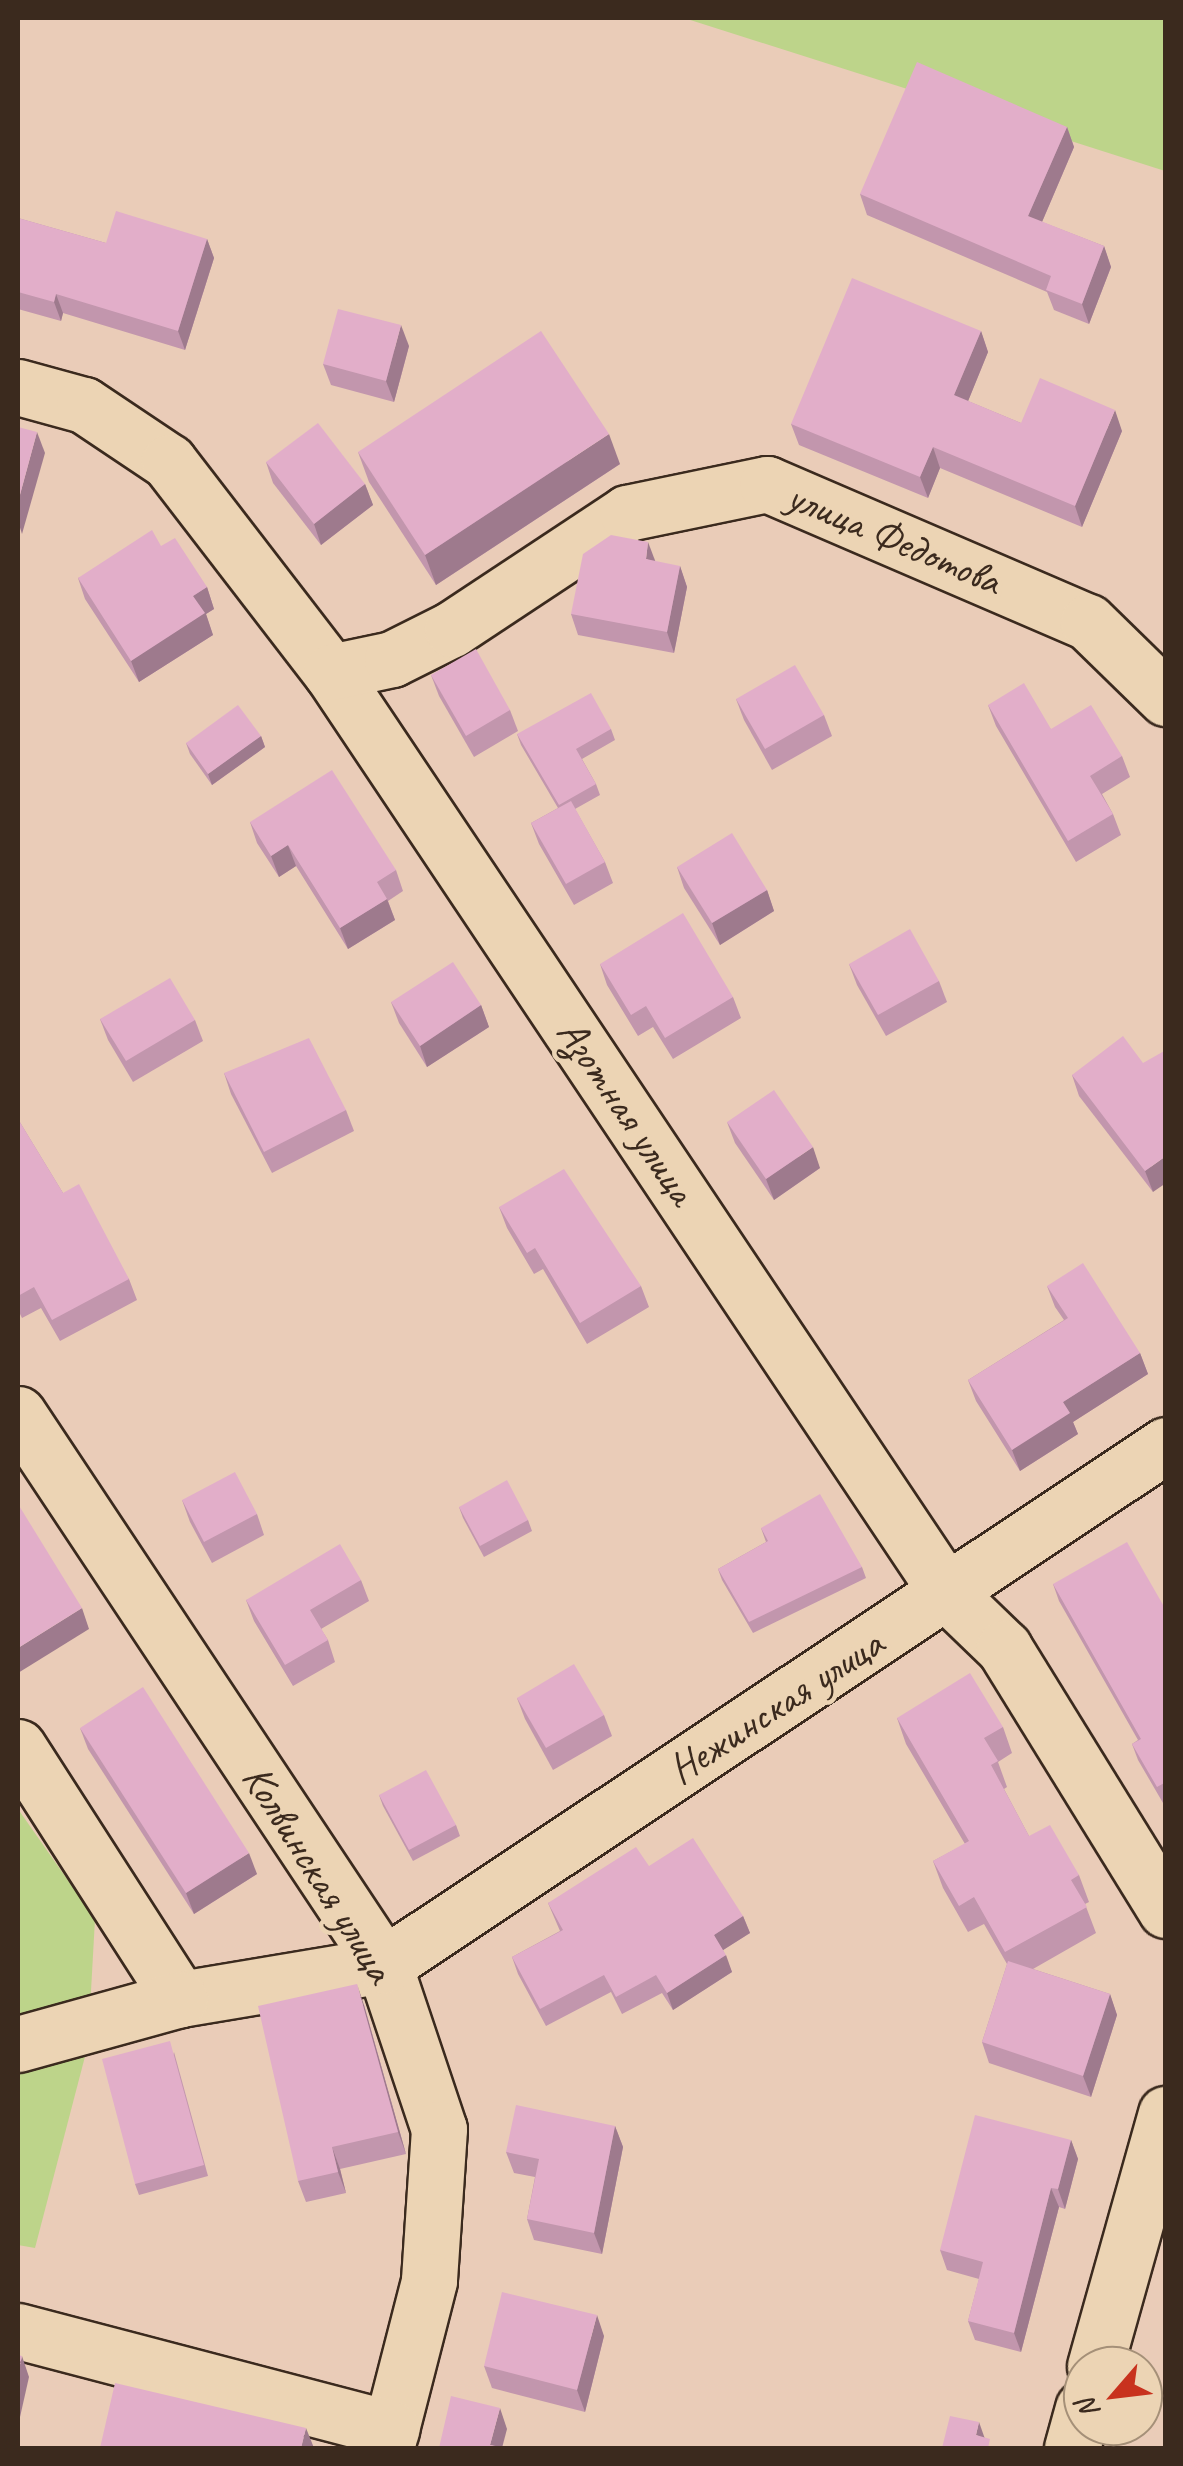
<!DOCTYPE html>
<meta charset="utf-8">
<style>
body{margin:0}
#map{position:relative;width:1183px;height:2466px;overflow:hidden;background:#eaccb8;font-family:Caveat,sans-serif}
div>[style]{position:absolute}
.green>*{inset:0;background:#bdd48a}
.roads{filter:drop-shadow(2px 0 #3b2a1e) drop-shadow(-2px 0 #3b2a1e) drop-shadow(0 2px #3b2a1e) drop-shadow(0 -2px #3b2a1e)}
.minor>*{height:55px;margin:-27.5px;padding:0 27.5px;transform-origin:27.5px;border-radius:27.5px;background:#ecd4b4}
.wall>*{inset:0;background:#c296ad}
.shaded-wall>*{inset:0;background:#9e7a8d}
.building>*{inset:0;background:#e2aec9}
span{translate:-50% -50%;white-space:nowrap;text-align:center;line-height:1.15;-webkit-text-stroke:9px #ecd4b4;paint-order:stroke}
.street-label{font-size:42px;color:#3b2a1e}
.frame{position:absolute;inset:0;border:20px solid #3b2a1e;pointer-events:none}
.north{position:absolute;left:1063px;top:2346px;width:100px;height:100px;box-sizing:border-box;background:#ecd4b4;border:2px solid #a59078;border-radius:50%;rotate:242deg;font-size:28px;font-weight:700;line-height:40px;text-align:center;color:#3b2a1e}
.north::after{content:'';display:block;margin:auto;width:35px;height:45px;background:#c8321e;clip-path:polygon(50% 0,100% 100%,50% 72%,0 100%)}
</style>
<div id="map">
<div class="green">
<i style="clip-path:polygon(684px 18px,1165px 18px,1165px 171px)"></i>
<i style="clip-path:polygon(18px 1809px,95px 1919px,88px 2045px,35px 2248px,18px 2245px)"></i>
</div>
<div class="roads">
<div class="minor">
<i style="left:18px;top:387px;width:68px;rotate:15.3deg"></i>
<i style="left:84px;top:405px;width:102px;rotate:33.8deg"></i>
<i style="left:169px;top:462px;width:265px;rotate:52.4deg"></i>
<i style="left:331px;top:672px;width:1109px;rotate:56.21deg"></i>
<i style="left:948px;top:1594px;width:78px;rotate:44deg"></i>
<i style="left:1004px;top:1648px;width:308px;rotate:58.3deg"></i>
<i style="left:331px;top:672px;width:62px;rotate:-12deg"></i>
<i style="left:392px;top:659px;width:67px;rotate:-26.6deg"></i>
<i style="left:452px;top:629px;width:210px;rotate:-33.5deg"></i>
<i style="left:627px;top:513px;width:143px;rotate:-11.7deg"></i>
<i style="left:767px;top:484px;width:349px;rotate:23.3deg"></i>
<i style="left:1088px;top:622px;width:109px;rotate:44.3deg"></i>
<i style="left:18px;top:1414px;width:661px;rotate:56.41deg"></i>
<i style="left:384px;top:1965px;width:173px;rotate:71.5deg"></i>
<i style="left:439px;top:2129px;width:152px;rotate:93.8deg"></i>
<i style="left:429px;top:2281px;width:172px;rotate:104.4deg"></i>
<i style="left:18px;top:1747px;width:300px;rotate:57.3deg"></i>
<i style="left:180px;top:1999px;width:207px;rotate:-9.5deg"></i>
<i style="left:384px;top:1965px;width:939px;rotate:-33.62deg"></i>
<i style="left:18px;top:2044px;width:168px;rotate:-15.5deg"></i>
<i style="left:18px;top:2331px;width:386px;rotate:14.7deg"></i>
<i style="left:1095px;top:2366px;width:262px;rotate:-74.3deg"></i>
<i style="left:1072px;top:2448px;width:41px;rotate:-74.6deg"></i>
</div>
</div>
<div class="wall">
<i style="clip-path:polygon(1067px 127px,1074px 147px,1042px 222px,1104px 246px,1111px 267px,1089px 324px,1054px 310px,1047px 292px,867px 215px,860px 194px)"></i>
<i style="clip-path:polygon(18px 218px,106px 243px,207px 239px,214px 258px,185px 350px,63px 313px,61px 321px,18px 309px)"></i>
<i style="clip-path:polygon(981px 331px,988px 352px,968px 401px,1021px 423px,1122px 431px,1082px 527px,940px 468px,928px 498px,799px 445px,791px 424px)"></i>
<i style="clip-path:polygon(409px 346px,394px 402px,331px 385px,323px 364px)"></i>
<i style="clip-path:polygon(358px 452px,620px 464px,436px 585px,369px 482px)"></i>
<i style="clip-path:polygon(266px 462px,365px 484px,373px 505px,321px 545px,273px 483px)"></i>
<i style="clip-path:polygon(161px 546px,207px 587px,214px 609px,206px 614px,213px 635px,139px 682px,85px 599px,78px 578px)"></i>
<i style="clip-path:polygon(680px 566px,687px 587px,674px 653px,578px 635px,571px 614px)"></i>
<i style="clip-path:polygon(431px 675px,510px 710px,518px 731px,474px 757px,439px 696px)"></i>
<i style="clip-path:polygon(736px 699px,824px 715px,832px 736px,772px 770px,744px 720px)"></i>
<i style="clip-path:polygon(988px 705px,1122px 756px,1130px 777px,1102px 794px,1113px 814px,1121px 835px,1076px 862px,996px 726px)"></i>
<i style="clip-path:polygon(611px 729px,615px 740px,582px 759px,596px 784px,600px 795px,575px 809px,605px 862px,613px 883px,574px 905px,539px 844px,531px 823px,558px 808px,521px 745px,517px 734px)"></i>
<i style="clip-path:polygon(261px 736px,265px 747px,212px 785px,190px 754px,186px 743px)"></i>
<i style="clip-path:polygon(250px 822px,396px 870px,403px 891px,388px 901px,395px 920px,348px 949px,296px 866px,279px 877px,257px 843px)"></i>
<i style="clip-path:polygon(677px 867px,767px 890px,774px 911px,720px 945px,684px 888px)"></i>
<i style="clip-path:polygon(600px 964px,733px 997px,741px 1018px,673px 1059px,653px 1027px,638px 1036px,607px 985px)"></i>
<i style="clip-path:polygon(849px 964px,939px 981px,947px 1002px,886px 1036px,857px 985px)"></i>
<i style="clip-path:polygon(391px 1002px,481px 1005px,489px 1027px,427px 1067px,399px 1023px)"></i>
<i style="clip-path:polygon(100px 1019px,195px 1020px,203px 1041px,133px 1082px,108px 1040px)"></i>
<i style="clip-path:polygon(1143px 1063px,1153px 1192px,1079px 1096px,1072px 1075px)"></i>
<i style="clip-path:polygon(224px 1073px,346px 1110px,354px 1131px,272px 1173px,231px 1094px)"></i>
<i style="clip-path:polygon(18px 1119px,63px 1193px,129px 1279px,137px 1300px,60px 1341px,41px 1308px,22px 1318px,18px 1310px)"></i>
<i style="clip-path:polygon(727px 1122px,820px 1168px,774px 1200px,735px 1143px)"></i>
<i style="clip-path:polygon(499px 1207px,641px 1286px,649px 1307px,587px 1344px,543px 1269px,534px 1274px,507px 1228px)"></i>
<i style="clip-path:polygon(1047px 1286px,1140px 1353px,1148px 1374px,1073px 1422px,1078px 1434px,1020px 1471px,976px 1401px,968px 1380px,1064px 1320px,1055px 1307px)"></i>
<i style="clip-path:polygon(182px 1500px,257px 1514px,264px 1535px,212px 1563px,190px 1522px)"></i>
<i style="clip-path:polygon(459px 1507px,528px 1520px,532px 1531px,484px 1557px,463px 1518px)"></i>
<i style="clip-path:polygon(761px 1528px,862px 1567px,866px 1578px,753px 1633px,722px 1580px,718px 1569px,766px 1542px)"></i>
<i style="clip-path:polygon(361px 1580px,369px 1601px,321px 1629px,328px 1640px,335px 1662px,293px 1686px,254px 1621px,246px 1600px)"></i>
<i style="clip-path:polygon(1053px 1584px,1166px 1610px,1166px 1802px,1163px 1803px,1138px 1760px,1132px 1744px,1138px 1740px,1059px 1601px)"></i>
<i style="clip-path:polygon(517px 1698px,604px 1715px,612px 1736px,553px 1770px,525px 1719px)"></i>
<i style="clip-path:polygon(897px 1718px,1003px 1727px,1012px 1753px,998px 1762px,1007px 1787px,1004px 1789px,1029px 1836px,1079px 1875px,1089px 1902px,1085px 1904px,1096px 1933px,1033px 1969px,1110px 1994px,1117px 2015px,1091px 2097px,989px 2063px,982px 2042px,1007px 1964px,984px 1924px,968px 1932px,943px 1888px,933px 1861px,965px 1844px,906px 1744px)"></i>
<i style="clip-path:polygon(80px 1728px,257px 1874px,194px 1914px,88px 1749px)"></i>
<i style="clip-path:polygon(379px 1795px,456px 1825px,460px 1836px,413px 1861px,383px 1806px)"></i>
<i style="clip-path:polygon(649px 1866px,743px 1916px,750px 1933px,723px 1950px,732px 1972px,673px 2010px,662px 1993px,622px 2014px,611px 1992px,546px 2026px,518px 1974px,512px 1957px,560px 1931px,548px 1903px)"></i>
<i style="clip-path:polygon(364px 2005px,406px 2154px,340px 2169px,346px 2193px,306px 2202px,298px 2181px)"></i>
<i style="clip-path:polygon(174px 2052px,208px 2176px,139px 2195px,135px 2184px)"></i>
<i style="clip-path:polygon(615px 2126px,623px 2147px,602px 2254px,534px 2240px,527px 2219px,535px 2177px,514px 2173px,506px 2152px)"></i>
<i style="clip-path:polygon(1071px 2140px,1078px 2159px,1065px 2209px,1059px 2207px,1021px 2352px,975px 2340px,968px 2321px,979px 2279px,947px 2270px,940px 2250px)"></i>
<i style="clip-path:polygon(604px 2336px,585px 2412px,492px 2388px,484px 2366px)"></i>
</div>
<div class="shaded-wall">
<i style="clip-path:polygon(1067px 127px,1074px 147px,1036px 236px,1028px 216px)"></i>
<i style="clip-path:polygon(207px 239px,214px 258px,185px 350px,178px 331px)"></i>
<i style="clip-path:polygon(1104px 246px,1111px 267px,1089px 324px,1082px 304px)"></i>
<i style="clip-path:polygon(56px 294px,63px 313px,61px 321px,54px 302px)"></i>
<i style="clip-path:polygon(401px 325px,409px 346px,394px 402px,386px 381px)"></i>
<i style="clip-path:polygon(981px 331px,988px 352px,962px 416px,954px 395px)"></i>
<i style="clip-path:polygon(1115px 410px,1122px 431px,1082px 527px,1075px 506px)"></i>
<i style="clip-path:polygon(37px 432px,45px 453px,22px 534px,18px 521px,18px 502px)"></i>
<i style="clip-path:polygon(609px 434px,620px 464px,436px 585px,425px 555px)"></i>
<i style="clip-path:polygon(933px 447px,940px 468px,928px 498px,920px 477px)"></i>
<i style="clip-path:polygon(365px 484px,373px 505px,321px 545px,314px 524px)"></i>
<i style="clip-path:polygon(648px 542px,656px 563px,646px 559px)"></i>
<i style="clip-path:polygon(680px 566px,687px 587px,674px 653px,667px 632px)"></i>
<i style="clip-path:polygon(207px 587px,214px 609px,206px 614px,213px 635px,139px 682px,131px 661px,193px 596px)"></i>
<i style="clip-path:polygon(261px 736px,265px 747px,212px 785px,208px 774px)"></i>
<i style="clip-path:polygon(288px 845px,296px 866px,279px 877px,271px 856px)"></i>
<i style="clip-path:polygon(767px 890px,774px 911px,720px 945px,712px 923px)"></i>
<i style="clip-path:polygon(387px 899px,395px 920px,348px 949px,340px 928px)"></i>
<i style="clip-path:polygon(481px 1005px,489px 1027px,427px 1067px,420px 1046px)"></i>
<i style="clip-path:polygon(813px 1147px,820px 1168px,774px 1200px,766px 1179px)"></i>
<i style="clip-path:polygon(1166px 1156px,1166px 1183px,1153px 1192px,1145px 1171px)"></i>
<i style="clip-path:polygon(1140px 1353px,1148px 1374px,1073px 1422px,1078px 1434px,1020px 1471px,1012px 1450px,1063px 1402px)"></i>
<i style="clip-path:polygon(82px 1608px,89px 1629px,18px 1673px,18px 1648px)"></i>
<i style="clip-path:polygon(249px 1853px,257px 1874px,194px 1914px,186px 1893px)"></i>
<i style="clip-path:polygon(743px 1916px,750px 1933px,720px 1952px,714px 1935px)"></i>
<i style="clip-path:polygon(726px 1955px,732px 1972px,673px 2010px,667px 1993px)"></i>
<i style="clip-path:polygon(357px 1984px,364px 2005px,406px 2154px,398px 2132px)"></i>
<i style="clip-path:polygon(1110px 1994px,1117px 2015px,1091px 2097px,1083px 2076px)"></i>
<i style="clip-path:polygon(615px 2126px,623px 2147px,602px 2254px,594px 2233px)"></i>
<i style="clip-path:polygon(1071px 2140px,1078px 2159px,1065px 2209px,1058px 2189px)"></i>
<i style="clip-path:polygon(332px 2147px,340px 2169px,346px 2193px,338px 2172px)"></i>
<i style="clip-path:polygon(1051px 2188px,1059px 2207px,1021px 2352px,1014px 2333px)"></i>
<i style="clip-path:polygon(597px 2315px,604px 2336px,585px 2412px,577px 2390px)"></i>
<i style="clip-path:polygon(22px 2356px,29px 2377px,18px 2426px,18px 2373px)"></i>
<i style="clip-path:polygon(500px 2408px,507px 2429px,502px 2448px,490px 2445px)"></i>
<i style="clip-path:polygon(979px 2422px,985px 2439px,976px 2435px)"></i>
<i style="clip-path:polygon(306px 2428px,314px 2448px,301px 2448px)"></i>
</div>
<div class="building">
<i style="clip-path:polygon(917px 62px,1067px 127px,1028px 216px,1104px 246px,1082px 304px,1046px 290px,1051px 276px,860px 194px)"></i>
<i style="clip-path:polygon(116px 211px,207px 239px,178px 331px,56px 294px,54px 302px,18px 292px,18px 218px,106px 243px)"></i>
<i style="clip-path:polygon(852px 278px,981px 331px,954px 395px,1021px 423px,1040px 378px,1115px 410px,1075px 506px,933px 447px,920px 477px,791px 424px)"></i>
<i style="clip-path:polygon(338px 309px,401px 325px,386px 381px,323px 364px)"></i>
<i style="clip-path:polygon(541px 331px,609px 434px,425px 555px,358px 452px)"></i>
<i style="clip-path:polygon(318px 423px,365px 484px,314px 524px,266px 462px)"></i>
<i style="clip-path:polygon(18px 427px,37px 432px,18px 502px)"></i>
<i style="clip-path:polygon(152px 530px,161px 546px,175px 538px,207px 587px,193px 596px,205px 613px,131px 661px,78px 578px)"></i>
<i style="clip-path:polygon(611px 535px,648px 542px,646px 559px,680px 566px,667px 632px,571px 614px,583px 554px)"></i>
<i style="clip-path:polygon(476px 649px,510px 710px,466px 736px,431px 675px)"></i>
<i style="clip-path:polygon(795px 665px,824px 715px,765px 749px,736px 699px)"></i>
<i style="clip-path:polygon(1024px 683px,1051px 729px,1091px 705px,1122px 756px,1090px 776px,1113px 814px,1068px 841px,988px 705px)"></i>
<i style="clip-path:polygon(591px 693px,611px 729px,576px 749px,596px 784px,559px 805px,517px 734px)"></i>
<i style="clip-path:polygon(238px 705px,261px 736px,208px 774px,186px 743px)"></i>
<i style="clip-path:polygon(332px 770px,396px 870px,377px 882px,387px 899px,340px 928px,288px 845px,271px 856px,250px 822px)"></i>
<i style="clip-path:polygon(571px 801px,605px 862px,566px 884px,531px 823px)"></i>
<i style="clip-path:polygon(732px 833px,767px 890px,712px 923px,677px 867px)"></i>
<i style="clip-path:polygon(683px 913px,733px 997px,665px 1038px,646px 1006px,631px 1015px,600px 964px)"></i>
<i style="clip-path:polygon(910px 929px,939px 981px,878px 1015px,849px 964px)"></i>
<i style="clip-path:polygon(453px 962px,481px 1005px,420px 1046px,391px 1002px)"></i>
<i style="clip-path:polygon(170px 978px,195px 1020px,126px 1061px,100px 1019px)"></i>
<i style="clip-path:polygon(1123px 1036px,1143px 1063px,1166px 1050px,1166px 1156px,1145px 1171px,1072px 1075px)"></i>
<i style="clip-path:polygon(309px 1038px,346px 1110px,264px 1152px,224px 1073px)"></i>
<i style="clip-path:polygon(774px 1090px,813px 1147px,766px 1179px,727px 1122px)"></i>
<i style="clip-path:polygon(18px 1119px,63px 1193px,79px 1184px,129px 1279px,52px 1320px,34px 1287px,18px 1296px)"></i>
<i style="clip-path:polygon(564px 1169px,641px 1286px,580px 1323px,535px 1248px,527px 1253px,499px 1207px)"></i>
<i style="clip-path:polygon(1083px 1263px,1140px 1353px,1063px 1402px,1070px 1413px,1012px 1450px,968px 1380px,1068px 1318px,1047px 1286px)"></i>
<i style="clip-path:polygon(235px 1472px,257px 1514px,204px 1542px,182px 1500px)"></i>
<i style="clip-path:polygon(507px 1480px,528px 1520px,480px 1546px,459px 1507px)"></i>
<i style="clip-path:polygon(820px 1494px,862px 1567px,749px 1622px,718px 1569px,768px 1541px,761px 1528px)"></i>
<i style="clip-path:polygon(18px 1504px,82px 1608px,18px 1648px)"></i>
<i style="clip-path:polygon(1127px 1542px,1166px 1610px,1166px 1782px,1157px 1787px,1132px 1744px,1141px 1739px,1053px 1584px)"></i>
<i style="clip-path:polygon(340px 1544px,361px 1580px,310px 1610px,328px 1640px,285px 1665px,246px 1600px)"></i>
<i style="clip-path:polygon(574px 1664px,604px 1715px,546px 1748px,517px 1698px)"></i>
<i style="clip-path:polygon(970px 1673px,1003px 1727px,984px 1738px,998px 1761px,991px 1765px,1029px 1836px,1050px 1825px,1079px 1875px,1071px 1880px,1087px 1907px,1005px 1952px,974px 1897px,959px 1906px,933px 1861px,969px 1841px,897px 1718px)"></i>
<i style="clip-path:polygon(143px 1687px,249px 1853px,186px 1893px,80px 1728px)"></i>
<i style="clip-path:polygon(426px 1770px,456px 1825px,409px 1850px,379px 1795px)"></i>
<i style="clip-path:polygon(693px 1838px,743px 1916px,714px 1935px,726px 1955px,667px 1993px,656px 1975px,616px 1997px,604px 1975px,540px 2009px,512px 1957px,563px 1930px,548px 1903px,636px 1847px,649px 1866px)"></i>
<i style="clip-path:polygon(1008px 1961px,1110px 1994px,1083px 2076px,982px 2042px)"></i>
<i style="clip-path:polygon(357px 1984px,398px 2132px,332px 2147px,338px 2172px,298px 2181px,258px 2006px)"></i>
<i style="clip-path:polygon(170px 2041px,204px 2165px,135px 2184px,102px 2059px)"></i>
<i style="clip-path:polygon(516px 2105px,615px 2126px,594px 2233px,527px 2219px,539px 2159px,506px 2152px)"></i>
<i style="clip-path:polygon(975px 2115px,1071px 2140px,1058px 2189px,1051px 2188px,1014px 2333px,968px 2321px,983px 2262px,940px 2250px)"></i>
<i style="clip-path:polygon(502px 2292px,597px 2315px,577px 2390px,484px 2366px)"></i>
<i style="clip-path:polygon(18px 2355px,22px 2356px,18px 2373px)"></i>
<i style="clip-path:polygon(115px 2383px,306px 2428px,301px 2448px,100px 2448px)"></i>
<i style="clip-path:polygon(451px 2396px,500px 2408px,490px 2445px,507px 2448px,439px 2448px)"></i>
<i style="clip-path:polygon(950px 2416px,979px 2422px,976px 2435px,990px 2439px,988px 2448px,942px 2448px)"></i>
</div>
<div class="street-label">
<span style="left:894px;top:539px;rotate:23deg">улица Федотова</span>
<span style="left:626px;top:1112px;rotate:56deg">Азотная улица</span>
<span style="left:776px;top:1707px;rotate:-33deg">Нежинская улица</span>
<span style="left:318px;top:1874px;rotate:58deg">Колвинская улица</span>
</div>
<div class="frame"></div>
<div class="north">N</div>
</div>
